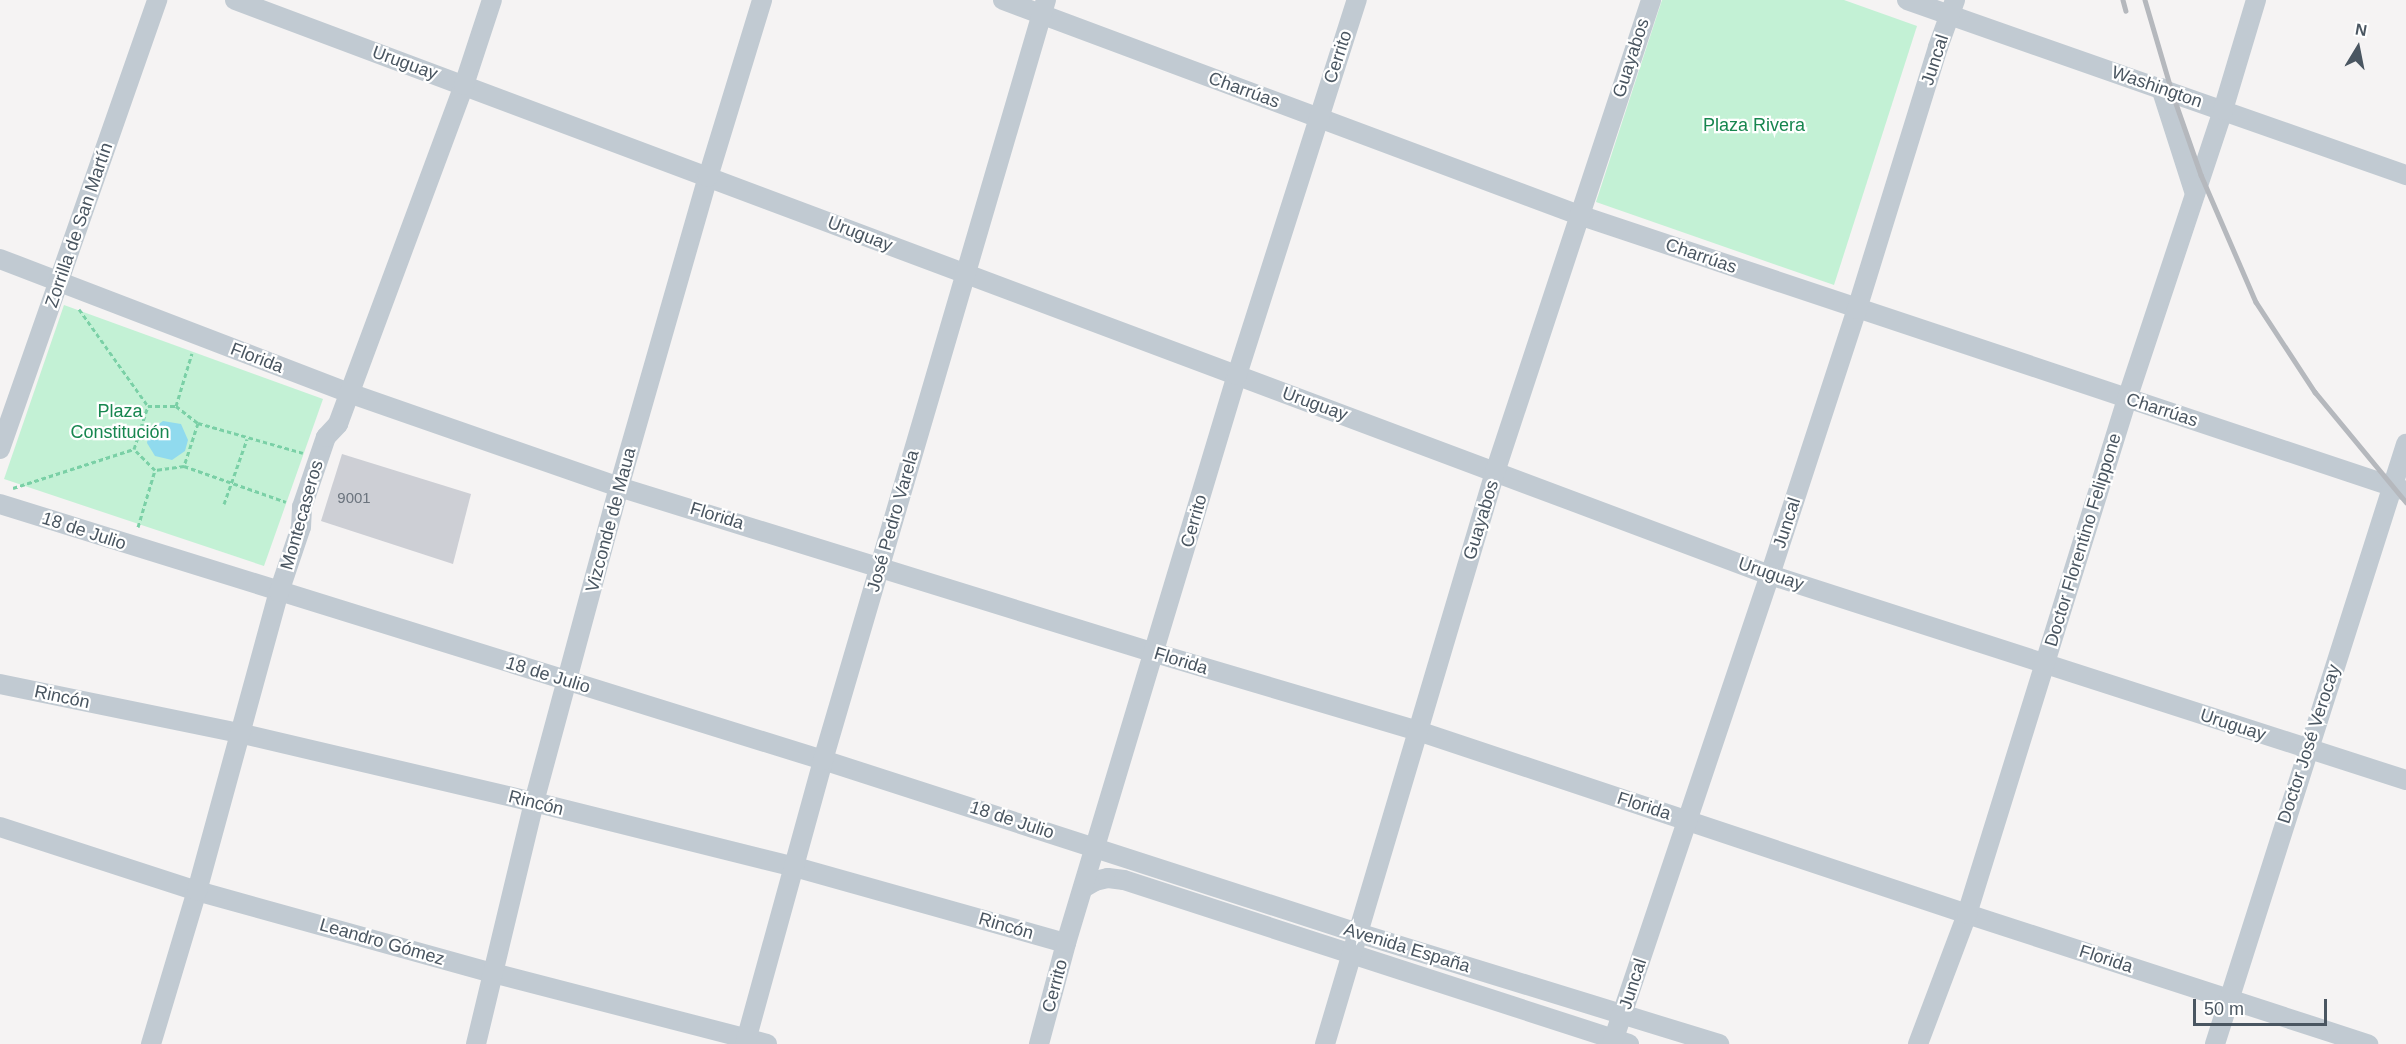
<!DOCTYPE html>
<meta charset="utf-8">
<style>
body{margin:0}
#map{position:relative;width:2406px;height:1044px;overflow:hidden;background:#f5f3f3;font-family:Helvetica,sans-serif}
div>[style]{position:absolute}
.green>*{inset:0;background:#c3f1d5}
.water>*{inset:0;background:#90daee}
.building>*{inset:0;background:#cdcfd5}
.path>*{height:3px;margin-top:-1.5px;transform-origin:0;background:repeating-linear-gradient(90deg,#7ad0a6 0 4.5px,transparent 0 7.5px)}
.minor>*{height:20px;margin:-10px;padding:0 10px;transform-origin:10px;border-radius:10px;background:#c1cad2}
.rail>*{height:4.5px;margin:-2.25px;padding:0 2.25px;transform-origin:2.25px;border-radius:2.25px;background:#b5b8bd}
span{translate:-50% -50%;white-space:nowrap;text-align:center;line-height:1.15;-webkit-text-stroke:4.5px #fff;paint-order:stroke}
.number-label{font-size:15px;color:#6b747e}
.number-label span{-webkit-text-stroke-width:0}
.street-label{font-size:18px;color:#4a5661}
.park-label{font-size:18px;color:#17864f}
.north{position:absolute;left:2328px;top:18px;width:60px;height:60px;-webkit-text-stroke:4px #fff;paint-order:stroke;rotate:10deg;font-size:16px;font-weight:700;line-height:24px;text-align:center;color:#4a5661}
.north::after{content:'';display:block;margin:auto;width:21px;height:27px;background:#4a5661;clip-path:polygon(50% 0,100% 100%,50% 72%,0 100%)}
.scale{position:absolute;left:2193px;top:999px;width:134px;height:27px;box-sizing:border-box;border:3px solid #4a5661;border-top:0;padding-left:8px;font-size:18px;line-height:21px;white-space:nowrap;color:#4a5661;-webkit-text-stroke:4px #fff;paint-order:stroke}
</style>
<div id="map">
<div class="green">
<i style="clip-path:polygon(1662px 0,1844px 0,1917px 26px,1834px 285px,1596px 202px)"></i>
<i style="clip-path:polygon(64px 305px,323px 399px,264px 566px,4px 479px)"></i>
</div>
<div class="water">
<i style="clip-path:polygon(163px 421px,181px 424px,188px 440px,185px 451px,172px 460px,155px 456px,147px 443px,149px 431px)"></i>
</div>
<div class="building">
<i style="clip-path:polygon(342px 454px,471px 494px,453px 564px,321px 521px)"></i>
</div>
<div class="path">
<i style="left:79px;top:309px;width:119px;rotate:54.6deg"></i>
<i style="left:148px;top:406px;width:28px"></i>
<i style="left:176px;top:406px;width:28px;rotate:38deg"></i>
<i style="left:198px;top:423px;width:45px;rotate:108deg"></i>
<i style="left:184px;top:466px;width:29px;rotate:172deg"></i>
<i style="left:155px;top:470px;width:30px;rotate:-135deg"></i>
<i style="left:134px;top:449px;width:45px;rotate:-72deg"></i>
<i style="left:176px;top:406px;width:55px;rotate:-73.2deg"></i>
<i style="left:198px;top:423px;width:109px;rotate:15.9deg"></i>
<i style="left:184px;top:466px;width:108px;rotate:19.4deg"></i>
<i style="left:13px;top:488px;width:127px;rotate:-17.9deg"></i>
<i style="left:224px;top:504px;width:69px;rotate:-70.5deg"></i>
<i style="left:138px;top:527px;width:59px;rotate:-73.4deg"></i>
</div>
<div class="minor">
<i style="left:235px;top:0;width:1639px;rotate:20.54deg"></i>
<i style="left:1770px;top:575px;width:668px;rotate:17.87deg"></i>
<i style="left:1003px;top:0;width:615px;rotate:20.47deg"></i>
<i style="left:1579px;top:215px;width:872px;rotate:18.46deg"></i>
<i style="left:1907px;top:0;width:529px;rotate:19.33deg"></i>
<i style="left:2161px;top:88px;width:111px;rotate:72.2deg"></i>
<i style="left:0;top:259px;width:374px;rotate:21deg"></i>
<i style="left:349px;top:393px;width:286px;rotate:19.2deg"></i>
<i style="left:619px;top:487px;width:561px;rotate:17.21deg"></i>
<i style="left:1155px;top:653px;width:274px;rotate:16.5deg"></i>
<i style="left:1418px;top:731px;width:579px;rotate:18.43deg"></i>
<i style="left:1967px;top:914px;width:422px;rotate:18deg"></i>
<i style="left:0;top:449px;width:476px;rotate:-70.7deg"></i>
<i style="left:0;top:504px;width:862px;rotate:17.28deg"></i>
<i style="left:823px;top:760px;width:562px;rotate:17.92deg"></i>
<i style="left:1358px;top:933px;width:378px;rotate:17.1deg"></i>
<i style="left:0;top:684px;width:244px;rotate:11.6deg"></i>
<i style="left:239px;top:733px;width:303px;rotate:13.2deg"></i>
<i style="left:534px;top:802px;width:269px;rotate:14deg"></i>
<i style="left:795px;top:867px;width:281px;rotate:15.7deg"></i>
<i style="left:0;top:827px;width:207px;rotate:18deg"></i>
<i style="left:197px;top:891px;width:307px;rotate:15.5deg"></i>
<i style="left:493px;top:973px;width:283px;rotate:14.5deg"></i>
<i style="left:1083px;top:888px;width:14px;rotate:-30deg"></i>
<i style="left:1095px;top:881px;width:13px;rotate:-13deg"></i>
<i style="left:1108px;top:878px;width:16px;rotate:7deg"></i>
<i style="left:1124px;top:880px;width:531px;rotate:17.99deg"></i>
<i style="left:151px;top:1044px;width:160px;rotate:-73.3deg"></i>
<i style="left:197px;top:891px;width:310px;rotate:-74.7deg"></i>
<i style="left:279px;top:592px;width:69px;rotate:-71.3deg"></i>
<i style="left:301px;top:527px;width:20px;rotate:-87deg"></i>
<i style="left:302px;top:507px;width:74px;rotate:-71.1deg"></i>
<i style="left:326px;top:437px;width:18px;rotate:-47deg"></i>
<i style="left:338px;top:424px;width:362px;rotate:-69.6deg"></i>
<i style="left:464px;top:85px;width:89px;rotate:-71.8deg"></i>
<i style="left:476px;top:1044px;width:249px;rotate:-76.5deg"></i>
<i style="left:534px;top:802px;width:326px;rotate:-74.9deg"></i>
<i style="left:619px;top:487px;width:323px;rotate:-74deg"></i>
<i style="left:708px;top:177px;width:185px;rotate:-73deg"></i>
<i style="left:745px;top:1044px;width:295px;rotate:-74.6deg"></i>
<i style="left:823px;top:760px;width:792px;rotate:-73.65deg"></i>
<i style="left:1039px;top:1044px;width:105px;rotate:-75deg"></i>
<i style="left:1066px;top:943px;width:593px;rotate:-73.25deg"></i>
<i style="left:1237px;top:375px;width:394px;rotate:-72.3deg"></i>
<i style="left:1325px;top:1044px;width:597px;rotate:-73.45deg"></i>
<i style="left:1495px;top:472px;width:497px;rotate:-71.7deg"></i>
<i style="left:1612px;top:1044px;width:495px;rotate:-71.4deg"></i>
<i style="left:1770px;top:575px;width:280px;rotate:-71.9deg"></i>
<i style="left:1857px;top:309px;width:274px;rotate:-72.8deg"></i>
<i style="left:1938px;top:47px;width:50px;rotate:-70.1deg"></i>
<i style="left:1918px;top:1044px;width:139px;rotate:-69.3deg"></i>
<i style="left:1967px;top:914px;width:539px;rotate:-72.74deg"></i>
<i style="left:2127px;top:399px;width:305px;rotate:-71.6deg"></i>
<i style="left:2223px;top:110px;width:115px;rotate:-73.3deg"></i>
<i style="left:2215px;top:1044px;width:630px;rotate:-72.34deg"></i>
</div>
<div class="rail">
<i style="left:2123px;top:0;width:11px;rotate:75deg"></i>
<i style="left:2145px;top:0;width:96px;rotate:73.6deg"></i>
<i style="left:2172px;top:92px;width:88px;rotate:70.7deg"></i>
<i style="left:2201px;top:175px;width:138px;rotate:66.6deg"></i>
<i style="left:2256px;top:302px;width:108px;rotate:56.8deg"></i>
<i style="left:2315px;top:392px;width:143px;rotate:50.4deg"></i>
</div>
<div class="number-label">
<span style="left:354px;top:498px">9001</span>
</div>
<div class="street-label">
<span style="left:1338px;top:57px;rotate:-72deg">Cerrito</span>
<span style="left:1631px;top:58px;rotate:-72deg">Guayabos</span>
<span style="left:1935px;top:60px;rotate:-72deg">Juncal</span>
<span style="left:405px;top:63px;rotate:20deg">Uruguay</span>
<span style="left:2157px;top:87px;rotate:19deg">Washington</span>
<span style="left:1244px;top:90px;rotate:20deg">Charrúas</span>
<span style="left:79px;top:225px;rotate:-71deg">Zorrilla de San Martín</span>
<span style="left:860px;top:234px;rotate:21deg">Uruguay</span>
<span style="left:1701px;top:256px;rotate:19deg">Charrúas</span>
<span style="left:257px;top:358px;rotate:21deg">Florida</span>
<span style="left:1315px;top:404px;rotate:20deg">Uruguay</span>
<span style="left:2162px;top:410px;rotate:18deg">Charrúas</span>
<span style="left:302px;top:515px;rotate:-74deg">Montecaseros</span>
<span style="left:717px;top:516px;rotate:17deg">Florida</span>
<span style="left:611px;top:520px;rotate:-75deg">Vizconde de Maua</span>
<span style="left:1481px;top:520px;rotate:-73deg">Guayabos</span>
<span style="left:893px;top:521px;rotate:-74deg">José Pedro Varela</span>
<span style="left:1194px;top:521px;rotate:-74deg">Cerrito</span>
<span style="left:1787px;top:523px;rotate:-72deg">Juncal</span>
<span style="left:84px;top:531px;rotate:18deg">18 de Julio</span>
<span style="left:2083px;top:540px;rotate:-73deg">Doctor Florentino Felippone</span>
<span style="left:1771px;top:574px;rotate:19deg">Uruguay</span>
<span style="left:1181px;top:661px;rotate:17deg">Florida</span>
<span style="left:548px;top:675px;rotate:17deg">18 de Julio</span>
<span style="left:62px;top:697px;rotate:12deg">Rincón</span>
<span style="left:2233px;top:725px;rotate:18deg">Uruguay</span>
<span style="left:2309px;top:744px;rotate:-72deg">Doctor José Verocay</span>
<span style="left:536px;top:803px;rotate:14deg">Rincón</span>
<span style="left:1644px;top:806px;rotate:18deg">Florida</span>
<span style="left:1012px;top:820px;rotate:18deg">18 de Julio</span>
<span style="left:1006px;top:926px;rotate:16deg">Rincón</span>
<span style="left:382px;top:942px;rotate:16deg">Leandro Gómez</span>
<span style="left:1407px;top:948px;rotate:17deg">Avenida España</span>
<span style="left:2106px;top:959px;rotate:18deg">Florida</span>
<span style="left:1633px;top:984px;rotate:-72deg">Juncal</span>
<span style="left:1055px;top:986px;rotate:-75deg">Cerrito</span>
</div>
<div class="park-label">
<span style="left:1754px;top:125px">Plaza Rivera</span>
<span style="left:120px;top:422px">Plaza<br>Constitución</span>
</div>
<div class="north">N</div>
<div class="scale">50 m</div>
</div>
